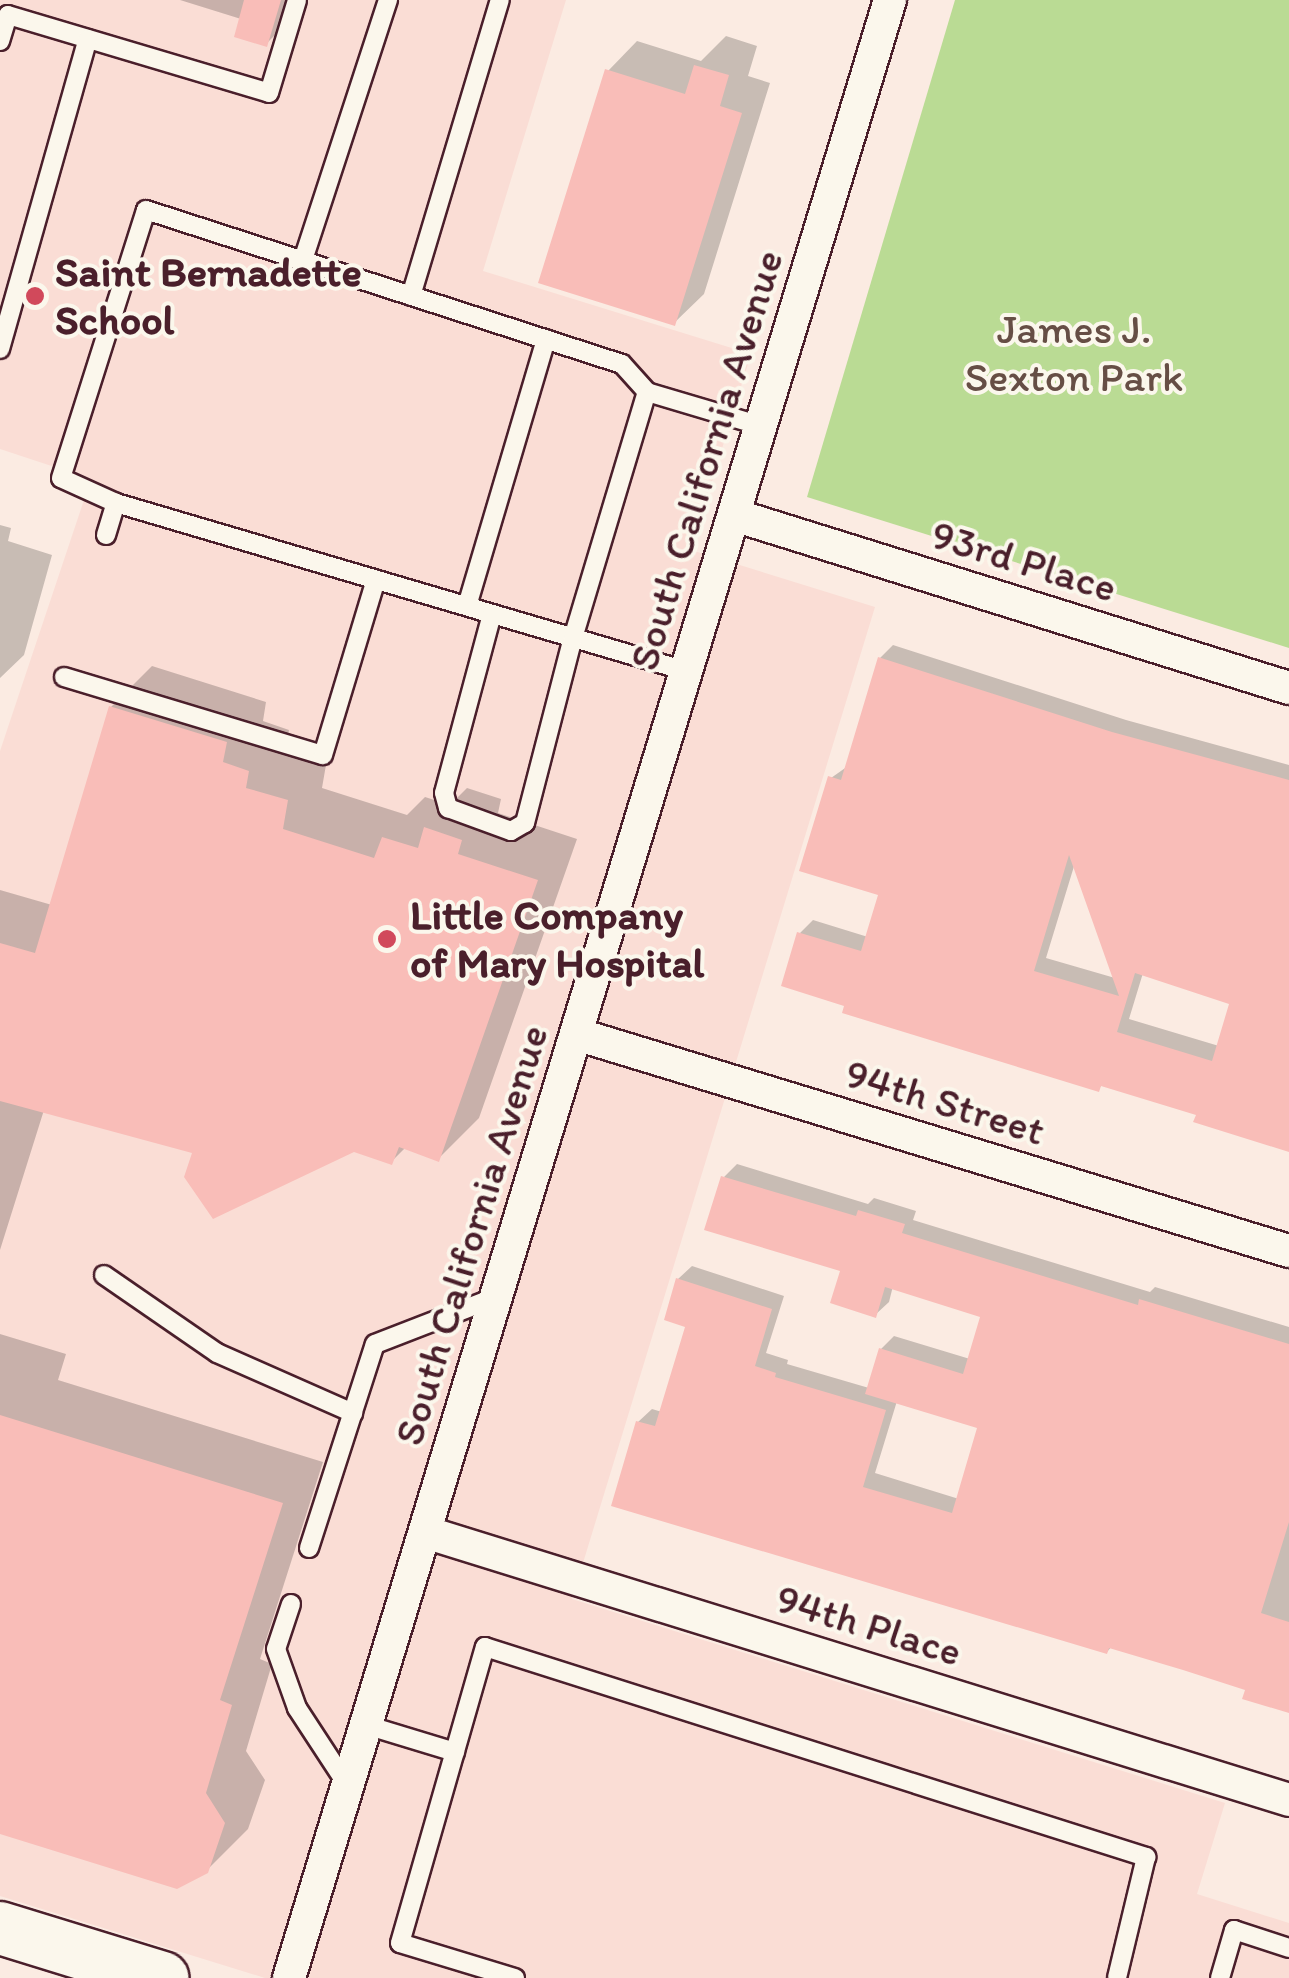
<!DOCTYPE html>
<style>
body{margin:0}
#map{position:relative;width:1289px;height:1978px;overflow:hidden;background:#fbebe2;font-family:Itim,sans-serif}
div>[style]{position:absolute}
.built>*{inset:0;background:#faddd5}
.green>*{inset:0;background:#badb94}
.shadow>*{inset:0;background:#0003}
.building>*{inset:0;background:#f9bdb8}
.roads{filter:drop-shadow(2px 0 #4a1f2b) drop-shadow(-2px 0 #4a1f2b) drop-shadow(0 2px #4a1f2b) drop-shadow(0 -2px #4a1f2b)}
.lane>*{height:18px;margin:-9px;padding:0 9px;transform-origin:9px;border-radius:9px;background:#fbf7ec}
.street>*{height:32px;margin:-16px;padding:0 16px;transform-origin:16px;border-radius:16px;background:#fbf7ec}
.primary>*{height:52px;margin:-26px;padding:0 26px;transform-origin:26px;border-radius:26px;background:#fbf7ec}
.dots>*{width:28px;height:28px;translate:-50% -50%;box-sizing:border-box;border:5px solid #fbf7ec;border-radius:50%}
span{translate:-50% -50%;white-space:nowrap;text-align:center;line-height:1.15;-webkit-text-stroke:8px #fbf7ec;paint-order:stroke}
.poi-label{font-size:42px;color:#4a1f2b;font-weight:700}
.left{translate:0 -50%;text-align:left}
.park-label{font-size:42px;color:#664e45}
.street-label{font-size:42px;color:#4a1f2b}
</style>
<div id="map">
<div class="built">
<i style="clip-path:polygon(0 0,566px 0,483px 271px,751px 354px,691px 550px,875px 607px,572px 1599px,1225px 1803px,1197px 1894px,1289px 1923px,1289px 1978px,265px 1978px,0 1896px,0 751px,91px 479px,0 449px)"></i>
</div>
<div class="green">
<i style="clip-path:polygon(955px 0,1289px 0,1289px 648px,807px 497px)"></i>
</div>
<div class="shadow">
<i style="clip-path:polygon(180px 0,295px 0,289px 21px,266px 44px,241px 19px)"></i>
<i style="clip-path:polygon(726px 36px,757px 46px,748px 76px,770px 83px,704px 294px,674px 323px,608px 71px,637px 41px,701px 61px)"></i>
<i style="clip-path:polygon(0 525px,11px 528px,8px 541px,52px 555px,24px 655px,0 678px)"></i>
<i style="clip-path:polygon(evenodd,893px 645px,1126px 720px,1289px 765px,1289px 1150px,1199px 1114px,1103px 1084px,1098px 1089px,848px 1004px,800px 933px,813px 920px,868px 937px,881px 893px,831px 778px,848px 766px,880px 658px,893px 645px,1075px 863px,1115px 978px,1046px 958px,1075px 863px,893px 645px,1143px 973px,1232px 1002px,1219px 1046px,1129px 1019px,1143px 973px)"></i>
<i style="clip-path:polygon(152px 666px,266px 702px,263px 721px,289px 730px,286px 747px,327px 759px,322px 788px,407px 815px,425px 797px,450px 805px,467px 788px,501px 799px,498px 813px,577px 839px,479px 1118px,438px 1159px,406px 1147px,391px 1162px,354px 1149px,195px 1151px,44px 1110px,0 1250px,0 890px,52px 905px,111px 707px)"></i>
<i style="clip-path:polygon(evenodd,737px 1164px,868px 1204px,874px 1198px,916px 1211px,913px 1220px,1150px 1292px,1155px 1287px,1289px 1327px,1289px 1711px,1248px 1689px,1112px 1646px,1107px 1652px,638px 1422px,652px 1409px,662px 1412px,688px 1325px,678px 1279px,692px 1266px,784px 1296px,766px 1353px,788px 1360px,787px 1364px,869px 1388px,881px 1349px,894px 1336px,970px 1359px,983px 1315px,893px 1286px,889px 1302px,875px 1315px,843px 1269px,724px 1177px,737px 1164px,897px 1401px,981px 1427px,959px 1499px,875px 1473px,897px 1401px)"></i>
<i style="clip-path:polygon(0 1334px,66px 1354px,58px 1380px,323px 1462px,260px 1659px,272px 1664px,246px 1751px,265px 1780px,248px 1829px,206px 1871px,0 1831px)"></i>
</div>
<div class="building">
<i style="clip-path:polygon(244px 0,281px 0,267px 47px,234px 37px)"></i>
<i style="clip-path:polygon(694px 65px,729px 75px,720px 106px,742px 113px,675px 326px,538px 283px,605px 69px,685px 94px)"></i>
<i style="clip-path:polygon(evenodd,878px 657px,1112px 732px,1289px 780px,1289px 1152px,1193px 1122px,1196px 1115px,1101px 1086px,1099px 1092px,842px 1013px,844px 1006px,781px 986px,797px 932px,861px 951px,878px 895px,799px 871px,828px 776px,841px 780px,878px 657px,1069px 855px,1119px 996px,1034px 971px,1069px 855px,878px 657px,1135px 973px,1229px 1004px,1212px 1061px,1117px 1032px,1135px 973px)"></i>
<i style="clip-path:polygon(109px 706px,227px 742px,223px 762px,249px 771px,246px 788px,288px 800px,283px 829px,374px 858px,382px 837px,418px 848px,424px 827px,462px 840px,458px 854px,538px 880px,439px 1162px,399px 1147px,392px 1165px,354px 1152px,213px 1219px,184px 1177px,192px 1153px,0 1101px,0 943px,35px 953px)"></i>
<i style="clip-path:polygon(721px 1176px,856px 1216px,858px 1210px,905px 1224px,902px 1233px,1138px 1305px,1139px 1299px,1289px 1344px,1289px 1522px,1261px 1613px,1289px 1622px,1289px 1713px,1242px 1699px,1245px 1690px,1183px 1670px,1109px 1648px,1107px 1654px,611px 1506px,636px 1421px,655px 1426px,685px 1327px,664px 1320px,676px 1278px,772px 1309px,755px 1366px,776px 1373px,775px 1377px,886px 1410px,863px 1487px,952px 1513px,977px 1428px,865px 1394px,879px 1348px,963px 1374px,980px 1317px,885px 1287px,876px 1318px,830px 1303px,840px 1271px,704px 1230px)"></i>
<i style="clip-path:polygon(0 1415px,283px 1503px,220px 1700px,232px 1705px,206px 1793px,225px 1823px,208px 1873px,177px 1889px,0 1834px)"></i>
</div>
<div class="roads">
<div class="lane">
<i style="left:0;top:41px;width:27px;rotate:-73deg"></i>
<i style="left:8px;top:15px;width:272px;rotate:16.6deg"></i>
<i style="left:269px;top:93px;width:97px;rotate:-73.2deg"></i>
<i style="left:303px;top:260px;width:274px;rotate:-71.9deg"></i>
<i style="left:411px;top:296px;width:309px;rotate:-73.3deg"></i>
<i style="left:0;top:349px;width:322px;rotate:-74.2deg"></i>
<i style="left:116px;top:503px;width:60px;rotate:-155.6deg"></i>
<i style="left:61px;top:478px;width:281px;rotate:-72.4deg"></i>
<i style="left:146px;top:210px;width:500px;rotate:17.93deg"></i>
<i style="left:622px;top:364px;width:38px;rotate:48deg"></i>
<i style="left:647px;top:392px;width:119px;rotate:16.6deg"></i>
<i style="left:106px;top:535px;width:34px;rotate:-73deg"></i>
<i style="left:116px;top:503px;width:594px;rotate:16.42deg"></i>
<i style="left:467px;top:606px;width:278px;rotate:-73.5deg"></i>
<i style="left:492px;top:614px;width:185px;rotate:105deg"></i>
<i style="left:444px;top:793px;width:16px;rotate:75deg"></i>
<i style="left:448px;top:808px;width:67px;rotate:20.1deg"></i>
<i style="left:511px;top:831px;width:16px;rotate:-30deg"></i>
<i style="left:525px;top:823px;width:191px;rotate:-75.5deg"></i>
<i style="left:573px;top:638px;width:257px;rotate:-73.3deg"></i>
<i style="left:64px;top:677px;width:270px;rotate:16.8deg"></i>
<i style="left:323px;top:755px;width:183px;rotate:-73.2deg"></i>
<i style="left:104px;top:1275px;width:137px;rotate:34.6deg"></i>
<i style="left:217px;top:1353px;width:149px;rotate:23.8deg"></i>
<i style="left:309px;top:1548px;width:214px;rotate:-72.1deg"></i>
<i style="left:375px;top:1344px;width:130px;rotate:-21.2deg"></i>
<i style="left:291px;top:1604px;width:47px;rotate:108.4deg"></i>
<i style="left:276px;top:1649px;width:63px;rotate:70.4deg"></i>
<i style="left:297px;top:1708px;width:93px;rotate:56.8deg"></i>
<i style="left:366px;top:1725px;width:93px;rotate:16.9deg"></i>
<i style="left:515px;top:1978px;width:120px;rotate:-163.1deg"></i>
<i style="left:400px;top:1943px;width:308px;rotate:-74deg"></i>
<i style="left:485px;top:1647px;width:694px;rotate:17.63deg"></i>
<i style="left:1146px;top:1857px;width:124px;rotate:103.5deg"></i>
<i style="left:1220px;top:1978px;width:50px;rotate:-73.7deg"></i>
<i style="left:1234px;top:1930px;width:58px;rotate:18.1deg"></i>
</div>
<div class="street">
<i style="left:734px;top:515px;width:581px;rotate:17.31deg"></i>
<i style="left:576px;top:1034px;width:745px;rotate:16.93deg"></i>
<i style="left:425px;top:1532px;width:905px;rotate:17.23deg"></i>
<i style="left:289px;top:1978px;width:2067px;rotate:-73.1deg"></i>
</div>
<div class="primary">
<i style="left:0;top:1928px;width:170px;rotate:17.1deg"></i>
</div>
</div>
<div class="dots">
<i style="left:35px;top:296px;background:#d1495b"></i>
<i style="left:387px;top:939px;background:#d1495b"></i>
</div>
<div class="poi-label">
<span class="left" style="left:55px;top:296px">Saint Bernadette<br>School</span>
<span class="left" style="left:410px;top:939px">Little Company<br>of Mary Hospital</span>
</div>
<div class="park-label">
<span style="left:1074px;top:353px">James J.<br>Sexton Park</span>
</div>
<div class="street-label">
<span style="left:706px;top:460px;rotate:-73deg">South California Avenue</span>
<span style="left:1024px;top:561px;rotate:17deg">93rd Place</span>
<span style="left:945px;top:1102px;rotate:17deg">94th Street</span>
<span style="left:471px;top:1235px;rotate:-73deg">South California Avenue</span>
<span style="left:869px;top:1625px;rotate:17deg">94th Place</span>
</div>
</div>
